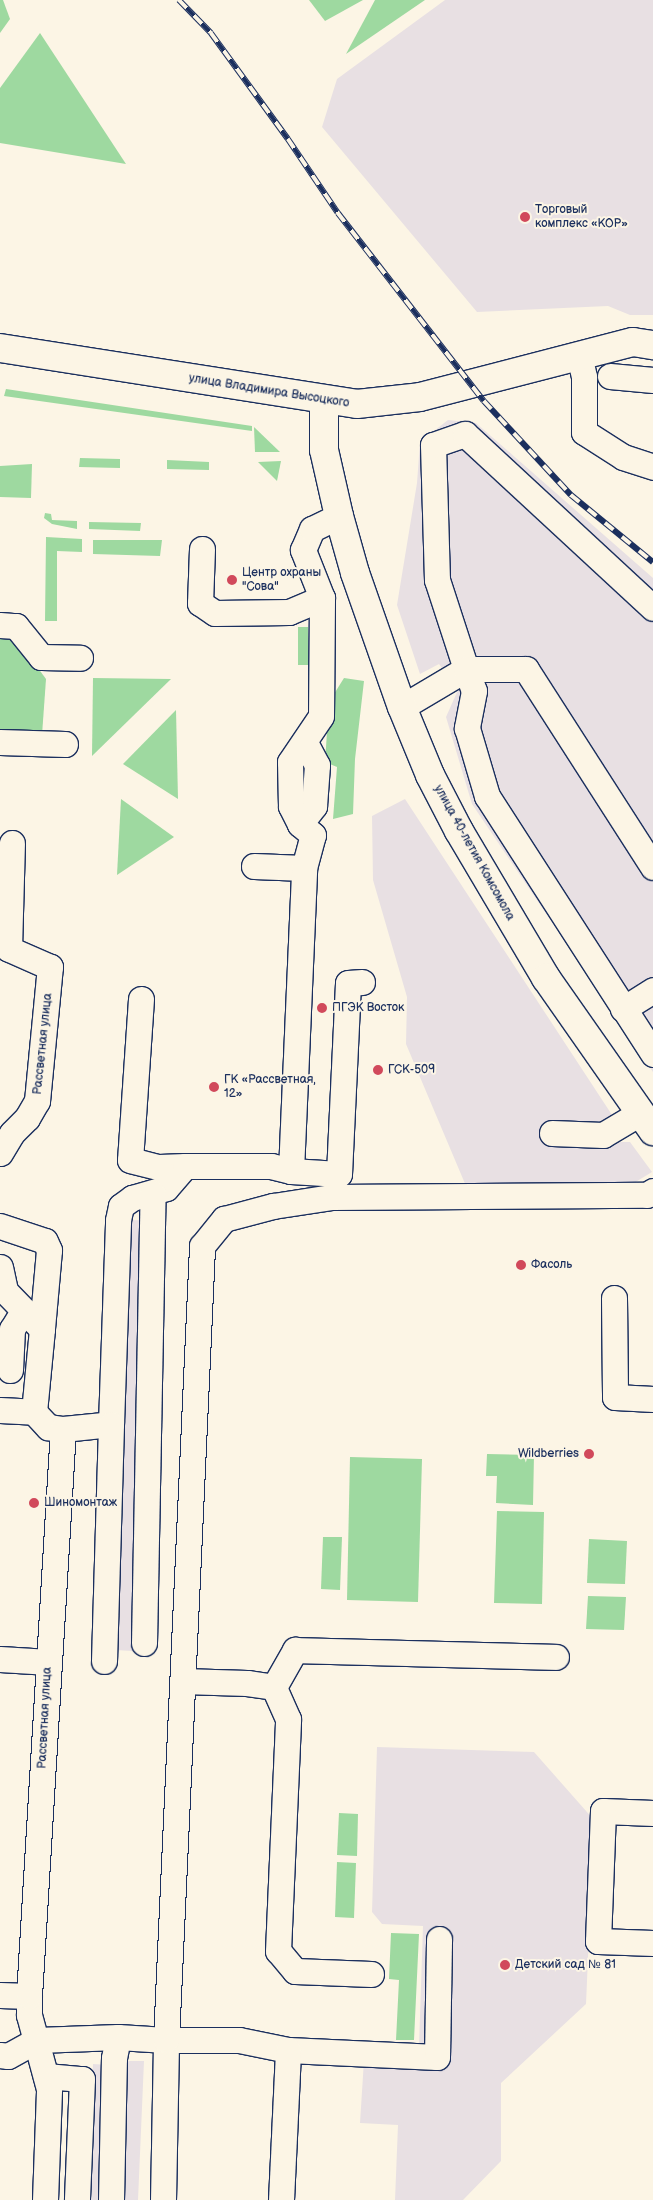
<!DOCTYPE html>
<meta charset="utf-8">
<style>
body{margin:0}
#map{position:relative;width:653px;height:2200px;overflow:hidden;background:#fcf5e5;font-family:"Balsamiq Sans",sans-serif}
div>[style]{position:absolute}
.built>*{inset:0;background:#e8e0e3}
.green>*{inset:0;background:#9ed9a0}
.roads{filter:drop-shadow(1px 0 #1b2f5e) drop-shadow(-1px 0 #1b2f5e) drop-shadow(0 1px #1b2f5e) drop-shadow(0 -1px #1b2f5e)}
.minor>*{height:25px;margin:-12.5px;padding:0 12.5px;transform-origin:12.5px;border-radius:12.5px;background:#fcf5e5}
.major>*{height:28px;margin:-14px;padding:0 14px;transform-origin:14px;border-radius:14px;background:#fcf5e5}
.rail>*{height:5.5px;margin-top:-2.75px;transform-origin:0;background:repeating-linear-gradient(90deg,#fcf5e5 0 11px,#1b2f5e 0 22px);box-sizing:border-box;border-block:1px solid #1b2f5e}
.dots>*{width:14px;height:14px;translate:-50% -50%;box-sizing:border-box;border:2px solid #fcf5e5;border-radius:50%}
span{translate:-50% -50%;white-space:nowrap;text-align:center;line-height:1.15;-webkit-text-stroke:4px #fcf5e5;paint-order:stroke}
.poi-label{font-size:12px;color:#1b2f5e}
.left{translate:0 -50%;text-align:left}
.right{translate:-100% -50%;text-align:right}
.street-label{font-size:12px;color:#1b2f5e}
</style>
<div id="map">
<div class="built">
<i style="clip-path:polygon(445px 0,653px 0,653px 315px,630px 315px,608px 306px,477px 312px,322px 127px,337px 79px)"></i>
<i style="clip-path:polygon(448px 420px,476px 423px,653px 578px,653px 1072px,472px 804px,446px 717px,458px 690px,439px 664px,420px 674px,397px 605px,417px 483px,420px 442px)"></i>
<i style="clip-path:polygon(405px 799px,614px 1118px,608px 1142px,630px 1142px,652px 1172px,629px 1186px,466px 1186px,406px 1044px,407px 997px,373px 880px,372px 816px)"></i>
<i style="clip-path:polygon(129px 1220px,164px 1221px,150px 1652px,115px 1650px)"></i>
<i style="clip-path:polygon(377px 1747px,534px 1752px,594px 1820px,586px 2004px,501px 2083px,501px 2161px,463px 2200px,395px 2200px,398px 2125px,360px 2123px,365px 2044px,419px 2046px,423px 1926px,382px 1924px,372px 1912px)"></i>
<i style="clip-path:polygon(130px 2061px,144px 2061px,138px 2200px,87px 2200px,93px 2064px,108px 2065px)"></i>
</div>
<div class="green">
<i style="clip-path:polygon(0 0,3px 0,10px 19px,0 33px)"></i>
<i style="clip-path:polygon(309px 0,363px 0,325px 21px)"></i>
<i style="clip-path:polygon(375px 0,425px 0,346px 54px)"></i>
<i style="clip-path:polygon(40px 33px,126px 164px,0 143px,0 88px)"></i>
<i style="clip-path:polygon(6px 389px,252px 426px,252px 431px,4px 396px)"></i>
<i style="clip-path:polygon(254px 427px,280px 452px,255px 452px)"></i>
<i style="clip-path:polygon(80px 458px,120px 459px,120px 468px,79px 467px)"></i>
<i style="clip-path:polygon(167px 460px,209px 462px,209px 470px,167px 469px)"></i>
<i style="clip-path:polygon(281px 461px,277px 481px,258px 462px)"></i>
<i style="clip-path:polygon(32px 464px,31px 498px,0 497px,0 466px)"></i>
<i style="clip-path:polygon(45px 513px,51px 514px,52px 520px,77px 521px,77px 529px,52px 524px,44px 518px)"></i>
<i style="clip-path:polygon(89px 522px,141px 523px,140px 531px,89px 529px)"></i>
<i style="clip-path:polygon(46px 537px,82px 539px,82px 552px,57px 551px,57px 621px,45px 621px)"></i>
<i style="clip-path:polygon(93px 540px,162px 540px,160px 556px,93px 554px)"></i>
<i style="clip-path:polygon(298px 627px,308px 627px,309px 665px,298px 665px)"></i>
<i style="clip-path:polygon(0 633px,13px 634px,46px 679px,42px 735px,0 733px)"></i>
<i style="clip-path:polygon(93px 678px,171px 679px,92px 756px)"></i>
<i style="clip-path:polygon(344px 678px,364px 681px,355px 759px,353px 814px,333px 819px,337px 767px,325px 762px,329px 702px)"></i>
<i style="clip-path:polygon(176px 710px,178px 799px,123px 764px)"></i>
<i style="clip-path:polygon(121px 799px,174px 837px,117px 875px)"></i>
<i style="clip-path:polygon(487px 1454px,534px 1455px,533px 1505px,496px 1503px,497px 1476px,486px 1476px)"></i>
<i style="clip-path:polygon(350px 1457px,422px 1459px,418px 1602px,347px 1600px)"></i>
<i style="clip-path:polygon(497px 1511px,544px 1512px,542px 1604px,494px 1603px)"></i>
<i style="clip-path:polygon(323px 1537px,342px 1537px,340px 1590px,321px 1589px)"></i>
<i style="clip-path:polygon(589px 1539px,627px 1541px,625px 1584px,587px 1583px)"></i>
<i style="clip-path:polygon(588px 1596px,626px 1597px,624px 1630px,586px 1629px)"></i>
<i style="clip-path:polygon(339px 1813px,358px 1814px,357px 1856px,337px 1855px)"></i>
<i style="clip-path:polygon(337px 1862px,356px 1863px,354px 1918px,335px 1917px)"></i>
<i style="clip-path:polygon(391px 1933px,419px 1934px,414px 2040px,396px 2040px,399px 1980px,389px 1979px)"></i>
</div>
<div class="roads">
<div class="minor">
<i style="left:579px;top:355px;width:23px;rotate:77deg"></i>
<i style="left:584px;top:377px;width:55px;rotate:90deg"></i>
<i style="left:584px;top:432px;width:46px;rotate:32.7deg"></i>
<i style="left:623px;top:457px;width:32px;rotate:18deg"></i>
<i style="left:610px;top:376px;width:43px;rotate:5.3deg"></i>
<i style="left:202px;top:549px;width:54px;rotate:92.1deg"></i>
<i style="left:200px;top:603px;width:18px;rotate:34deg"></i>
<i style="left:215px;top:613px;width:74px;rotate:-0.8deg"></i>
<i style="left:289px;top:612px;width:36px;rotate:-23deg"></i>
<i style="left:0;top:625px;width:16px;rotate:4deg"></i>
<i style="left:16px;top:626px;width:40px;rotate:51deg"></i>
<i style="left:41px;top:657px;width:39px;rotate:1deg"></i>
<i style="left:402px;top:707px;width:74px;rotate:-30.7deg"></i>
<i style="left:466px;top:669px;width:94px;rotate:-108deg"></i>
<i style="left:437px;top:580px;width:135px;rotate:-91.7deg"></i>
<i style="left:433px;top:445px;width:34px;rotate:-19deg"></i>
<i style="left:465px;top:434px;width:256px;rotate:42.8deg"></i>
<i style="left:0;top:742px;width:65px;rotate:1.8deg"></i>
<i style="left:300px;top:824px;width:23px;rotate:-52deg"></i>
<i style="left:314px;top:806px;width:41px;rotate:-85.8deg"></i>
<i style="left:317px;top:765px;width:26px;rotate:-118deg"></i>
<i style="left:254px;top:866px;width:50px;rotate:2.3deg"></i>
<i style="left:653px;top:867px;width:235px;rotate:-122.7deg"></i>
<i style="left:526px;top:669px;width:60px;rotate:180deg"></i>
<i style="left:466px;top:669px;width:23px;rotate:70deg"></i>
<i style="left:474px;top:691px;width:38px;rotate:101deg"></i>
<i style="left:467px;top:728px;width:71px;rotate:73.6deg"></i>
<i style="left:487px;top:796px;width:307px;rotate:57.2deg"></i>
<i style="left:141px;top:999px;width:161px;rotate:93.9deg"></i>
<i style="left:130px;top:1160px;width:30px;rotate:14deg"></i>
<i style="left:159px;top:1167px;width:26px;rotate:-2deg"></i>
<i style="left:623px;top:1009px;width:36px;rotate:-32deg"></i>
<i style="left:552px;top:1133px;width:51px;rotate:2.2deg"></i>
<i style="left:603px;top:1135px;width:43px;rotate:-30.7deg"></i>
<i style="left:0;top:1153px;width:23px;rotate:-59deg"></i>
<i style="left:12px;top:1133px;width:21px;rotate:-45deg"></i>
<i style="left:27px;top:1118px;width:20px;rotate:-60deg"></i>
<i style="left:37px;top:1101px;width:135px;rotate:-84.5deg"></i>
<i style="left:50px;top:967px;width:45px;rotate:-156.3deg"></i>
<i style="left:9px;top:949px;width:106px;rotate:-88.4deg"></i>
<i style="left:291px;top:1171px;width:48px;rotate:3.6deg"></i>
<i style="left:339px;top:1174px;width:191px;rotate:-87.3deg"></i>
<i style="left:348px;top:983px;width:14px;rotate:-4deg"></i>
<i style="left:0;top:1226px;width:47px;rotate:18.4deg"></i>
<i style="left:45px;top:1241px;width:10px;rotate:66deg"></i>
<i style="left:49px;top:1250px;width:79px;rotate:95.1deg"></i>
<i style="left:0;top:1267px;width:25px;rotate:78deg"></i>
<i style="left:5px;top:1291px;width:53px;rotate:45.8deg"></i>
<i style="left:42px;top:1329px;width:83px;rotate:95.5deg"></i>
<i style="left:34px;top:1412px;width:21px;rotate:47deg"></i>
<i style="left:48px;top:1427px;width:15px;rotate:8deg"></i>
<i style="left:63px;top:1429px;width:48px;rotate:-5.9deg"></i>
<i style="left:111px;top:1424px;width:204px;rotate:-88deg"></i>
<i style="left:118px;top:1220px;width:14px;rotate:-78deg"></i>
<i style="left:121px;top:1206px;width:14px;rotate:-36deg"></i>
<i style="left:132px;top:1198px;width:35px;rotate:-16deg"></i>
<i style="left:166px;top:1188px;width:29px;rotate:-49deg"></i>
<i style="left:185px;top:1166px;width:86px"></i>
<i style="left:271px;top:1166px;width:21px;rotate:14deg"></i>
<i style="left:291px;top:1171px;width:303px;rotate:-87.5deg"></i>
<i style="left:304px;top:868px;width:34px;rotate:-75deg"></i>
<i style="left:313px;top:835px;width:17px;rotate:-140deg"></i>
<i style="left:300px;top:824px;width:20px;rotate:-117deg"></i>
<i style="left:291px;top:806px;width:44px;rotate:-91.3deg"></i>
<i style="left:290px;top:762px;width:55px;rotate:-56deg"></i>
<i style="left:321px;top:716px;width:118px;rotate:-89.5deg"></i>
<i style="left:322px;top:598px;width:52px;rotate:-111.6deg"></i>
<i style="left:303px;top:550px;width:23px;rotate:-67deg"></i>
<i style="left:312px;top:529px;width:30px;rotate:-26deg"></i>
<i style="left:614px;top:1298px;width:99px;rotate:89.4deg"></i>
<i style="left:615px;top:1397px;width:38px;rotate:3deg"></i>
<i style="left:10px;top:1370px;width:41px;rotate:-87.2deg"></i>
<i style="left:12px;top:1329px;width:22px;rotate:-58deg"></i>
<i style="left:0;top:1410px;width:34px;rotate:3deg"></i>
<i style="left:144px;top:1643px;width:450px;rotate:-88.9deg"></i>
<i style="left:0;top:1659px;width:49px;rotate:3.5deg"></i>
<i style="left:104px;top:1661px;width:237px;rotate:-88.3deg"></i>
<i style="left:182px;top:1681px;width:65px;rotate:1.8deg"></i>
<i style="left:247px;top:1683px;width:27px;rotate:8deg"></i>
<i style="left:653px;top:1813px;width:50px;rotate:-177.7deg"></i>
<i style="left:603px;top:1811px;width:130px;rotate:92.2deg"></i>
<i style="left:598px;top:1941px;width:55px;rotate:2.1deg"></i>
<i style="left:371px;top:1974px;width:76px;rotate:-177.7deg"></i>
<i style="left:295px;top:1971px;width:26px;rotate:-130deg"></i>
<i style="left:278px;top:1951px;width:232px;rotate:-87.5deg"></i>
<i style="left:288px;top:1719px;width:35px;rotate:-114deg"></i>
<i style="left:274px;top:1687px;width:43px;rotate:-60.4deg"></i>
<i style="left:295px;top:1650px;width:261px;rotate:1.5deg"></i>
<i style="left:0;top:1995px;width:29px;rotate:2deg"></i>
<i style="left:0;top:2055px;width:8px;rotate:7deg"></i>
<i style="left:8px;top:2056px;width:33px;rotate:-29deg"></i>
<i style="left:37px;top:2040px;width:81px;rotate:-2.1deg"></i>
<i style="left:118px;top:2037px;width:48px;rotate:3.6deg"></i>
<i style="left:166px;top:2040px;width:73px"></i>
<i style="left:239px;top:2040px;width:50px;rotate:11.5deg"></i>
<i style="left:288px;top:2050px;width:149px;rotate:2.7deg"></i>
<i style="left:437px;top:2057px;width:118px;rotate:-89deg"></i>
<i style="left:46px;top:2076px;width:36px;rotate:5deg"></i>
<i style="left:82px;top:2079px;width:121px;rotate:92.4deg"></i>
<i style="left:45px;top:2200px;width:111px;rotate:-87.9deg"></i>
<i style="left:49px;top:2089px;width:77px;rotate:-105.1deg"></i>
<i style="left:29px;top:2015px;width:19px;rotate:-90deg"></i>
<i style="left:29px;top:1996px;width:568px;rotate:-86.57deg"></i>
<i style="left:111px;top:2200px;width:142px;rotate:-88.8deg"></i>
<i style="left:114px;top:2058px;width:21px;rotate:-79deg"></i>
<i style="left:163px;top:2200px;width:160px;rotate:-88.9deg"></i>
<i style="left:166px;top:2040px;width:795px;rotate:-87.4deg"></i>
<i style="left:202px;top:1246px;width:35px;rotate:-51deg"></i>
<i style="left:224px;top:1219px;width:51px;rotate:-14.9deg"></i>
<i style="left:273px;top:1206px;width:60px;rotate:-8.7deg"></i>
<i style="left:332px;top:1197px;width:315px;rotate:-0.4deg"></i>
<i style="left:647px;top:1195px;width:7px;rotate:-34deg"></i>
<i style="left:281px;top:2200px;width:150px;rotate:-87.3deg"></i>
</div>
<div class="major">
<i style="left:0;top:348px;width:361px;rotate:8.9deg"></i>
<i style="left:357px;top:404px;width:63px;rotate:-6.3deg"></i>
<i style="left:420px;top:397px;width:220px;rotate:-14.5deg"></i>
<i style="left:633px;top:342px;width:20px;rotate:9deg"></i>
<i style="left:324px;top:400px;width:50px;rotate:90deg"></i>
<i style="left:324px;top:450px;width:68px;rotate:77.2deg"></i>
<i style="left:339px;top:516px;width:59px;rotate:74.3deg"></i>
<i style="left:355px;top:573px;width:142px;rotate:70.7deg"></i>
<i style="left:402px;top:707px;width:74px;rotate:67.6deg"></i>
<i style="left:430px;top:775px;width:63px;rotate:62.6deg"></i>
<i style="left:459px;top:831px;width:171px;rotate:59.4deg"></i>
<i style="left:546px;top:978px;width:187px;rotate:55deg"></i>
</div>
</div>
<div class="rail">
<i style="left:179px;top:0;width:46px;rotate:45.9deg"></i>
<i style="left:211px;top:33px;width:131px;rotate:54deg"></i>
<i style="left:288px;top:139px;width:89px;rotate:56deg"></i>
<i style="left:338px;top:213px;width:238px;rotate:52.2deg"></i>
<i style="left:484px;top:401px;width:128px;rotate:47.2deg"></i>
<i style="left:571px;top:495px;width:106px;rotate:39.3deg"></i>
</div>
<div class="dots">
<i style="left:525px;top:217px;background:#d1495b"></i>
<i style="left:232px;top:580px;background:#d1495b"></i>
<i style="left:322px;top:1008px;background:#d1495b"></i>
<i style="left:378px;top:1070px;background:#d1495b"></i>
<i style="left:214px;top:1087px;background:#d1495b"></i>
<i style="left:521px;top:1265px;background:#d1495b"></i>
<i style="left:589px;top:1454px;background:#d1495b"></i>
<i style="left:34px;top:1503px;background:#d1495b"></i>
<i style="left:505px;top:1965px;background:#d1495b"></i>
</div>
<div class="poi-label">
<span class="left" style="left:535px;top:217px">Торговый<br>комплекс «КОР»</span>
<span class="left" style="left:242px;top:580px">Центр охраны<br>"Сова"</span>
<span class="left" style="left:332px;top:1008px">ПГЭК Восток</span>
<span class="left" style="left:388px;top:1070px">ГСК-509</span>
<span class="left" style="left:224px;top:1087px">ГК «Рассветная,<br>12»</span>
<span class="left" style="left:531px;top:1265px">Фасоль</span>
<span class="right" style="left:579px;top:1454px">Wildberries</span>
<span class="left" style="left:44px;top:1503px">Шиномонтаж</span>
<span class="left" style="left:515px;top:1965px">Детский сад № 81</span>
</div>
<div class="street-label">
<span style="left:269px;top:391px;rotate:9deg">улица Владимира Высоцкого</span>
<span style="left:474px;top:853px;rotate:61deg">улица 40-летия Комсомола</span>
<span style="left:43px;top:1044px;rotate:-84deg">Рассветная улица</span>
<span style="left:45px;top:1718px;rotate:-87deg">Рассветная улица</span>
</div>
</div>
